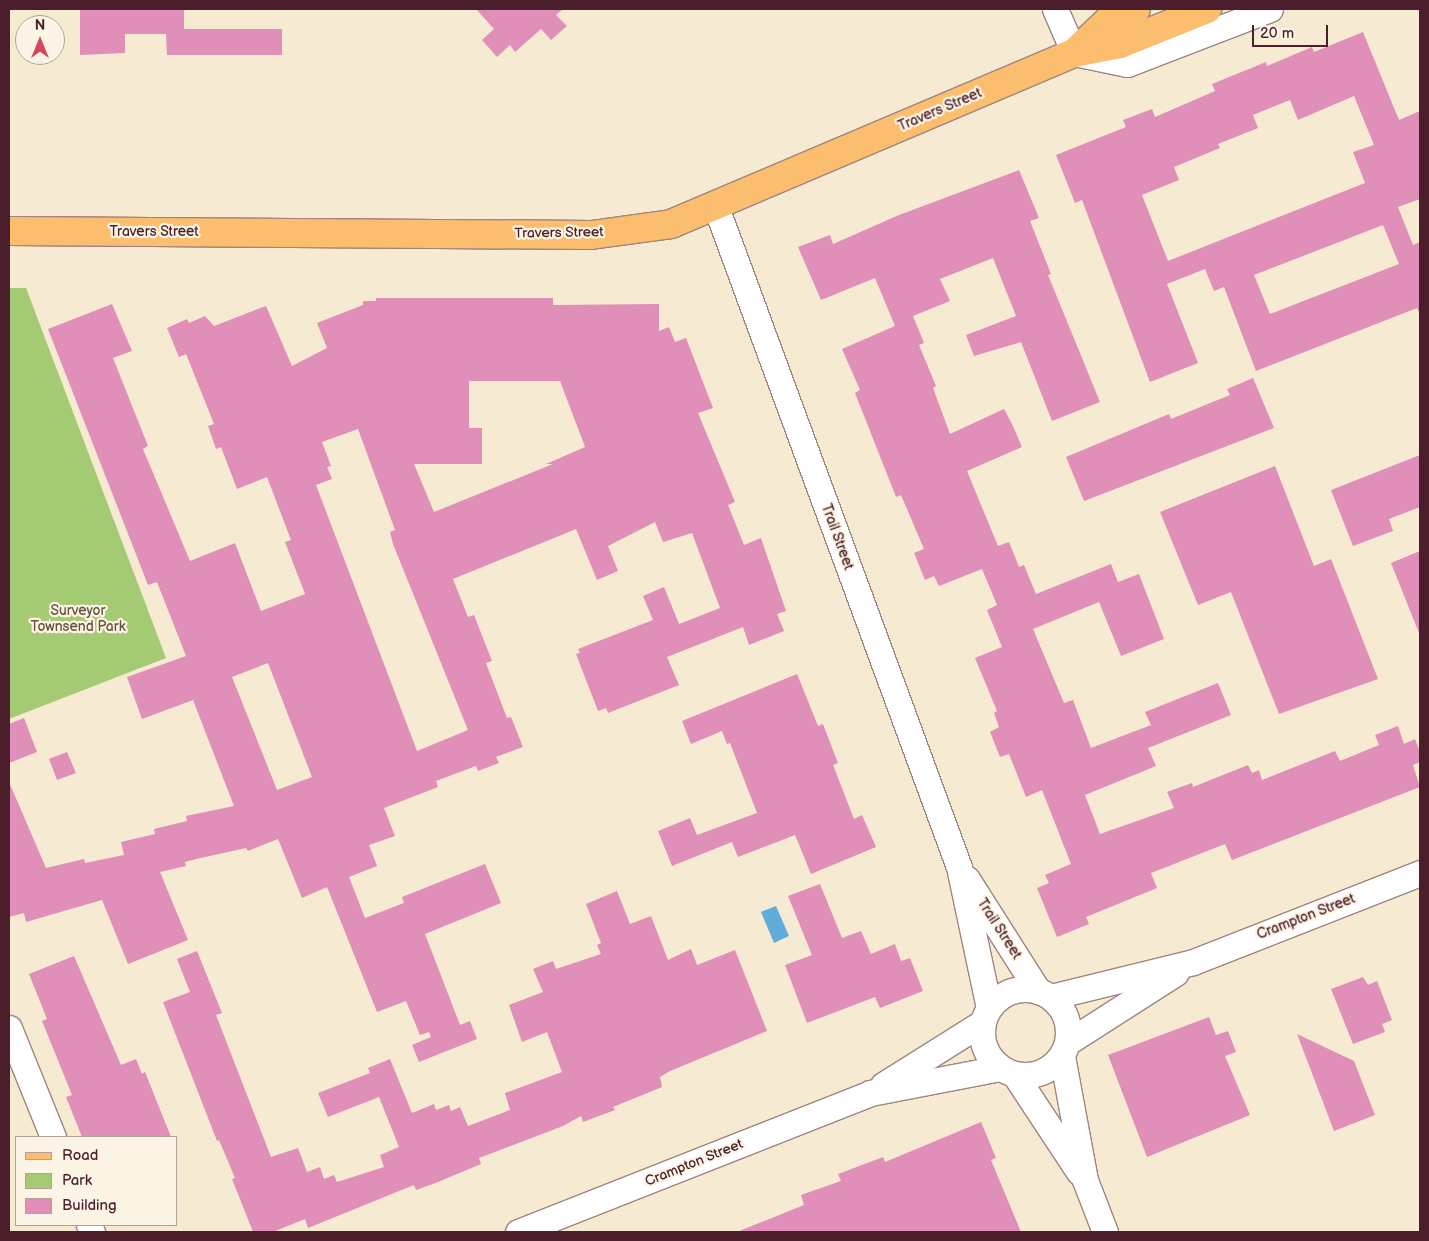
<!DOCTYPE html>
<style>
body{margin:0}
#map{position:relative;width:1429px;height:1241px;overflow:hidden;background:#f7ead3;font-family:"Balsamiq Sans",sans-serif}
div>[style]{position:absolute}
.green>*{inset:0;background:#a5ca74}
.water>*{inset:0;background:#61adda}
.building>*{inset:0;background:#df8fb8}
.roads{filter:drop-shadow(1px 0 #a0847f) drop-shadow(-1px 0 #a0847f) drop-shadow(0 1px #a0847f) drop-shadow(0 -1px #a0847f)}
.minor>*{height:25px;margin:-12.5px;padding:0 12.5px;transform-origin:12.5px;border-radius:12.5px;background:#fff}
.minor>.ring{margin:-12.5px;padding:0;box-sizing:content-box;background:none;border:25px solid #fff;border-radius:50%}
.major>*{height:28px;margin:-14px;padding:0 14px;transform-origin:14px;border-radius:14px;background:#fbbe6e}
span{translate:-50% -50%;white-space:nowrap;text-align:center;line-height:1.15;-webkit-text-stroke:4.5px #fcf5e5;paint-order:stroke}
.street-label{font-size:14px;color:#4a1f2b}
.park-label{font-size:14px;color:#655241}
.frame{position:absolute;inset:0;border:10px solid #4a1f2b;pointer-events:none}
.legend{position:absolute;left:15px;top:1136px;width:162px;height:90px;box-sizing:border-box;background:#fcf5e5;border:1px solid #b59f9b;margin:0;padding:6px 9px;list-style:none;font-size:15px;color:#4a1f2b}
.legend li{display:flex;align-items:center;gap:10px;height:25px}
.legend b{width:25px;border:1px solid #b59f9b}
.north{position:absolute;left:15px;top:15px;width:50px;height:50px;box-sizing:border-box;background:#fcf5e5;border:1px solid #b59f9b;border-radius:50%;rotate:0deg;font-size:14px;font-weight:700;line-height:20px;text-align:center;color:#4a1f2b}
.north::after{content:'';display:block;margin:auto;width:18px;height:22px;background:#d1495b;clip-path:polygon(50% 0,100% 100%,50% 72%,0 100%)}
.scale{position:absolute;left:1252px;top:25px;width:76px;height:22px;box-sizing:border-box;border:2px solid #4a1f2b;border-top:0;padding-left:6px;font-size:15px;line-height:18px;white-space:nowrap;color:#4a1f2b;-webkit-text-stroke:4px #fcf5e5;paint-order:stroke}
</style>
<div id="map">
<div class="green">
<i style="clip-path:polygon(9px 288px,26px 288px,166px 658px,9px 719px)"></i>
</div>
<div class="water">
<i style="clip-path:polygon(776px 906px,789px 936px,774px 943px,761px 912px)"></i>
</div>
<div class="building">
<i style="clip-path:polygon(80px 9px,184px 9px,184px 29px,282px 29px,282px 55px,167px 55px,166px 34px,125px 34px,125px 53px,80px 55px)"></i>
<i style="clip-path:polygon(476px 9px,563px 9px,556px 15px,567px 26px,551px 40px,541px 29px,515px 52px,510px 45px,497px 57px,482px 40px,494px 29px)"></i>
<i style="clip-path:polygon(evenodd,1363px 32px,1399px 120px,1420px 111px,1420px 199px,1398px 207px,1413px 245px,1420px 242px,1420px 314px,1417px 308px,1256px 371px,1224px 287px,1214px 291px,1205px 269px,1167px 284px,1198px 363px,1150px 382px,1082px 200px,1075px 203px,1056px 155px,1126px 127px,1123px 120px,1152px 109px,1155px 117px,1215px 91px,1212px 84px,1266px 62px,1267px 66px,1312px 47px,1314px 52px,1363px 32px,1354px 96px,1374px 145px,1353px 152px,1365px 183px,1168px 261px,1142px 195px,1179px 180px,1174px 167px,1220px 148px,1218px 144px,1258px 128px,1253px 115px,1290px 100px,1298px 120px,1354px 96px,1363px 32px,1383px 225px,1399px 264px,1270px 314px,1254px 275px,1383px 225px)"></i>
<i style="clip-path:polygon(1019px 170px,1039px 218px,1030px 221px,1051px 274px,1048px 275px,1100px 402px,1052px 421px,1021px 342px,974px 356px,966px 335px,1016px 316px,993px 258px,940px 279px,950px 301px,913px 316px,924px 343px,919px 345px,936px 386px,933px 388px,950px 434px,1004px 409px,1012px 424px,1022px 447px,967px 471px,998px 546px,1009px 542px,1019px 567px,1024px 565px,1036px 594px,1111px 564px,1118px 582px,1139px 574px,1164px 639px,1121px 656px,1099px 602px,1033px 629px,1064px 703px,1073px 700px,1091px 748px,1151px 725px,1145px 712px,1218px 683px,1231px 715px,1148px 748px,1156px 766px,1085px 795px,1100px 834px,1174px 808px,1167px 792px,1192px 783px,1193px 787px,1248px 765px,1252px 773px,1259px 770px,1262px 780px,1335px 751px,1340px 761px,1379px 745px,1375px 735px,1398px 726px,1404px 744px,1415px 739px,1420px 752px,1420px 762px,1413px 765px,1420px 787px,1232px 860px,1225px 844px,1151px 873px,1157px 888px,1086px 917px,1089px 924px,1057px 937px,1037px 888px,1049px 883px,1045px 875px,1071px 864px,1042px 790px,1026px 797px,1009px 754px,1000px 757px,990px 732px,999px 727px,994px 713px,997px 711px,975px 658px,1002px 647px,987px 610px,997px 605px,982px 569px,939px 586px,934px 576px,925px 580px,914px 553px,924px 549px,901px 495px,896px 497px,855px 393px,860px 390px,842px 349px,895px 326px,875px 278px,821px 300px,798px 247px,830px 235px,833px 244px,899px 215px)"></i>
<i style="clip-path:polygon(evenodd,376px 298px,553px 298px,553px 305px,659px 304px,659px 331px,669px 327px,675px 342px,686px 338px,713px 408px,698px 413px,735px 502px,728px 505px,744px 545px,761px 538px,786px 611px,777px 614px,784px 631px,749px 645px,743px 627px,667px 657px,679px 685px,608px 713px,606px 708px,598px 711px,576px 654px,580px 653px,578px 649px,653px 620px,643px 596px,664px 587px,679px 624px,720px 608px,692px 533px,663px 542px,655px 522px,608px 546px,618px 571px,597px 580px,576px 529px,453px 579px,468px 617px,474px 615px,492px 661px,486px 663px,507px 718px,511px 717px,523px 747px,496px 757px,499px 763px,478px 771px,476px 766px,436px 781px,438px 787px,384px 808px,395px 836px,369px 845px,377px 866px,349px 877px,365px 918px,404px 903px,402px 897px,485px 864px,501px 903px,425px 934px,460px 1025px,470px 1021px,477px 1039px,419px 1062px,412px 1045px,431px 1037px,429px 1032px,420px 1035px,406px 1001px,377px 1012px,327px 887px,302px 898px,278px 839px,248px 851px,246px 848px,196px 859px,185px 862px,186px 866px,160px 872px,188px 940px,128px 964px,102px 900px,26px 922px,24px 913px,9px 917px,9px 782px,46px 868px,84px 859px,85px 863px,124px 855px,121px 842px,155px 834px,154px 829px,187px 821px,186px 816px,234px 806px,193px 700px,142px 719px,127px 677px,186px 656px,157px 582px,148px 585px,48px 329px,112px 304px,132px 351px,113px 358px,148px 446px,143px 449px,190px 561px,235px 543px,261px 611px,305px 594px,285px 542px,291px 540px,267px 477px,237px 489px,221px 447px,216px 449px,208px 426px,214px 424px,186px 354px,179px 357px,167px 328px,187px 319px,189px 323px,205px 316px,214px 326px,266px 306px,292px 366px,327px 348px,317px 323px,363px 305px,363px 301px,376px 301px,376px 298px,469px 381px,560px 381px,585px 447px,546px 464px,553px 464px,434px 512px,414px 464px,482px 464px,482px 428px,469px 428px,469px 381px,376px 298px,358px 429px,395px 530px,390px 532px,393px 544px,468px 730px,417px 751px,316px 485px,332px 479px,327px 467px,331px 466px,322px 442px,358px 429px,376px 298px,268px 663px,312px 777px,277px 790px,232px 677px,268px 663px)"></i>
<i style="clip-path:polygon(1253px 378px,1274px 428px,1084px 501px,1066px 457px,1169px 414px,1171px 419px,1230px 395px,1227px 389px)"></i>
<i style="clip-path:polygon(1420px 455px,1420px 507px,1389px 519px,1393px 531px,1353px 546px,1331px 490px)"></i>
<i style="clip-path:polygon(1275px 466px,1314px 566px,1331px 559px,1378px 679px,1279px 714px,1231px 592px,1198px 605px,1160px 512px)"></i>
<i style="clip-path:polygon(1420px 551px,1420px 633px,1419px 633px,1391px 563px)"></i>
<i style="clip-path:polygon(797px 674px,818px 726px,823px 724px,838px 763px,833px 765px,854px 819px,862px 815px,876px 847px,811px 874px,795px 835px,738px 857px,732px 842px,672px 866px,658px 831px,690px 818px,697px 835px,757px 813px,730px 743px,727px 744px,722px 731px,691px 744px,682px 721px)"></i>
<i style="clip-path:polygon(24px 718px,37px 752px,9px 763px,9px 724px)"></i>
<i style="clip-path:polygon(67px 752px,76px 773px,57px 780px,49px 759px)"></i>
<i style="clip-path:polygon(820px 884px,842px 938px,861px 931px,871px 954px,895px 944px,901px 961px,910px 958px,923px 991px,880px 1008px,875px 997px,807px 1023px,785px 965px,812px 955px,788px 896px)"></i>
<i style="clip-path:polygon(617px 891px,630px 924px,651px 916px,668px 960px,691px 949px,697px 965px,735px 950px,767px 1031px,670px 1071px,660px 1077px,662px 1087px,613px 1107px,615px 1110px,583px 1122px,581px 1116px,563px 1126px,479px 1158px,481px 1164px,438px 1182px,416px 1190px,414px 1185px,308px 1228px,305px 1219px,273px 1232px,253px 1232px,232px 1179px,235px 1178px,219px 1140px,217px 1141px,163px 1002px,190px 992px,177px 959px,197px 951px,222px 1013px,216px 1015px,271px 1157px,298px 1148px,307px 1172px,320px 1167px,324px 1179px,334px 1175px,337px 1182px,384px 1167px,380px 1155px,399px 1147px,379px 1097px,328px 1117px,318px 1093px,370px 1073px,368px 1068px,390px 1059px,412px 1113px,434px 1104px,436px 1110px,449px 1105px,451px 1111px,460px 1107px,468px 1126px,510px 1110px,505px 1093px,562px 1072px,547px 1032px,522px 1042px,509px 1005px,543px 992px,533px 969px,553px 961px,556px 969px,601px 954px,597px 945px,601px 943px,586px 904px)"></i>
<i style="clip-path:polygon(74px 956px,121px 1065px,136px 1059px,142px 1074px,145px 1072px,171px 1137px,82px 1137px,66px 1097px,72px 1095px,42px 1021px,47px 1019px,29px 974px)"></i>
<i style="clip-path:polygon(1363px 977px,1368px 985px,1377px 981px,1392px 1020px,1382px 1024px,1385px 1032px,1353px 1044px,1331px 989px)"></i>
<i style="clip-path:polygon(1209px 1017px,1216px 1035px,1228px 1031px,1236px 1052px,1225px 1056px,1250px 1115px,1147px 1157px,1108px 1055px)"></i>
<i style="clip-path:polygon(1297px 1034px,1354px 1061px,1375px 1115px,1334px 1131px)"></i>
<i style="clip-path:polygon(981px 1122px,996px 1158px,991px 1160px,1021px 1232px,737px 1232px,804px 1205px,801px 1195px,841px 1181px,838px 1174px,883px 1157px,885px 1162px)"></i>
</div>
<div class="roads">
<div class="minor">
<i style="left:1055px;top:9px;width:48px;rotate:66.6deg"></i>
<i style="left:1074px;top:53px;width:54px;rotate:11.7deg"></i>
<i style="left:1127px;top:64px;width:153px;rotate:-21deg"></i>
<i style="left:716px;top:207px;width:703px;rotate:69.79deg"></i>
<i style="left:959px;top:867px;width:144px;rotate:78deg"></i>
<i style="left:967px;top:879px;width:133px;rotate:57.6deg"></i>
<i class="ring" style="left:982px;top:989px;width:61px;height:61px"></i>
<i style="left:1051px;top:997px;width:146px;rotate:-13.8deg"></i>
<i style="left:1193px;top:962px;width:244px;rotate:-21.4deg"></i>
<i style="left:9px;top:1028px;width:118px;rotate:68deg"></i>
<i style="left:1068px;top:1042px;width:128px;rotate:-32.6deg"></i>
<i style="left:1062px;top:1056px;width:126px;rotate:79.5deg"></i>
<i style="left:1085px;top:1180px;width:56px;rotate:69deg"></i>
<i style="left:1015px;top:1075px;width:116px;rotate:56.6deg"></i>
<i style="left:883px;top:1085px;width:118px;rotate:-32.2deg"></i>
<i style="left:89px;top:1225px;width:8px;rotate:67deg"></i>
<i style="left:518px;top:1232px;width:378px;rotate:-21.5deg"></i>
<i style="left:870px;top:1093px;width:132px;rotate:-10.9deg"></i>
</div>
<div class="major">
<i style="left:1075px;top:52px;width:47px;rotate:-43.3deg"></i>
<i style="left:1109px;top:20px;width:29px;rotate:-22deg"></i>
<i style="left:9px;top:231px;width:582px;rotate:0.39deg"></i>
<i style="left:591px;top:235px;width:81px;rotate:-7.8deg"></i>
<i style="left:671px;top:224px;width:438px;rotate:-23deg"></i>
<i style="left:1074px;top:53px;width:47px;rotate:-11.1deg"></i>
<i style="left:1120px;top:44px;width:94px;rotate:-21.9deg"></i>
</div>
</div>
<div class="street-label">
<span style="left:940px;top:110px;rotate:-23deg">Travers Street</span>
<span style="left:154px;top:232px">Travers Street</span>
<span style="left:559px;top:233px;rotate:-1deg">Travers Street</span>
<span style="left:837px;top:537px;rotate:70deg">Trail Street</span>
<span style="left:1306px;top:917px;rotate:-21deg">Crampton Street</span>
<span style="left:999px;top:929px;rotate:57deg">Trail Street</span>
<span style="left:694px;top:1163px;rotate:-22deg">Crampton Street</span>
</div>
<div class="park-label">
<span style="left:78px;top:619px">Surveyor<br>Townsend Park</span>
</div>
<div class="frame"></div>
<ul class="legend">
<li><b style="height:6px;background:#fbbe6e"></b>Road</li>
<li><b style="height:14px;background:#a5ca74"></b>Park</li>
<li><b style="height:14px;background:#df8fb8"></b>Building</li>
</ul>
<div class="north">N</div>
<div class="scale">20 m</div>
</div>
